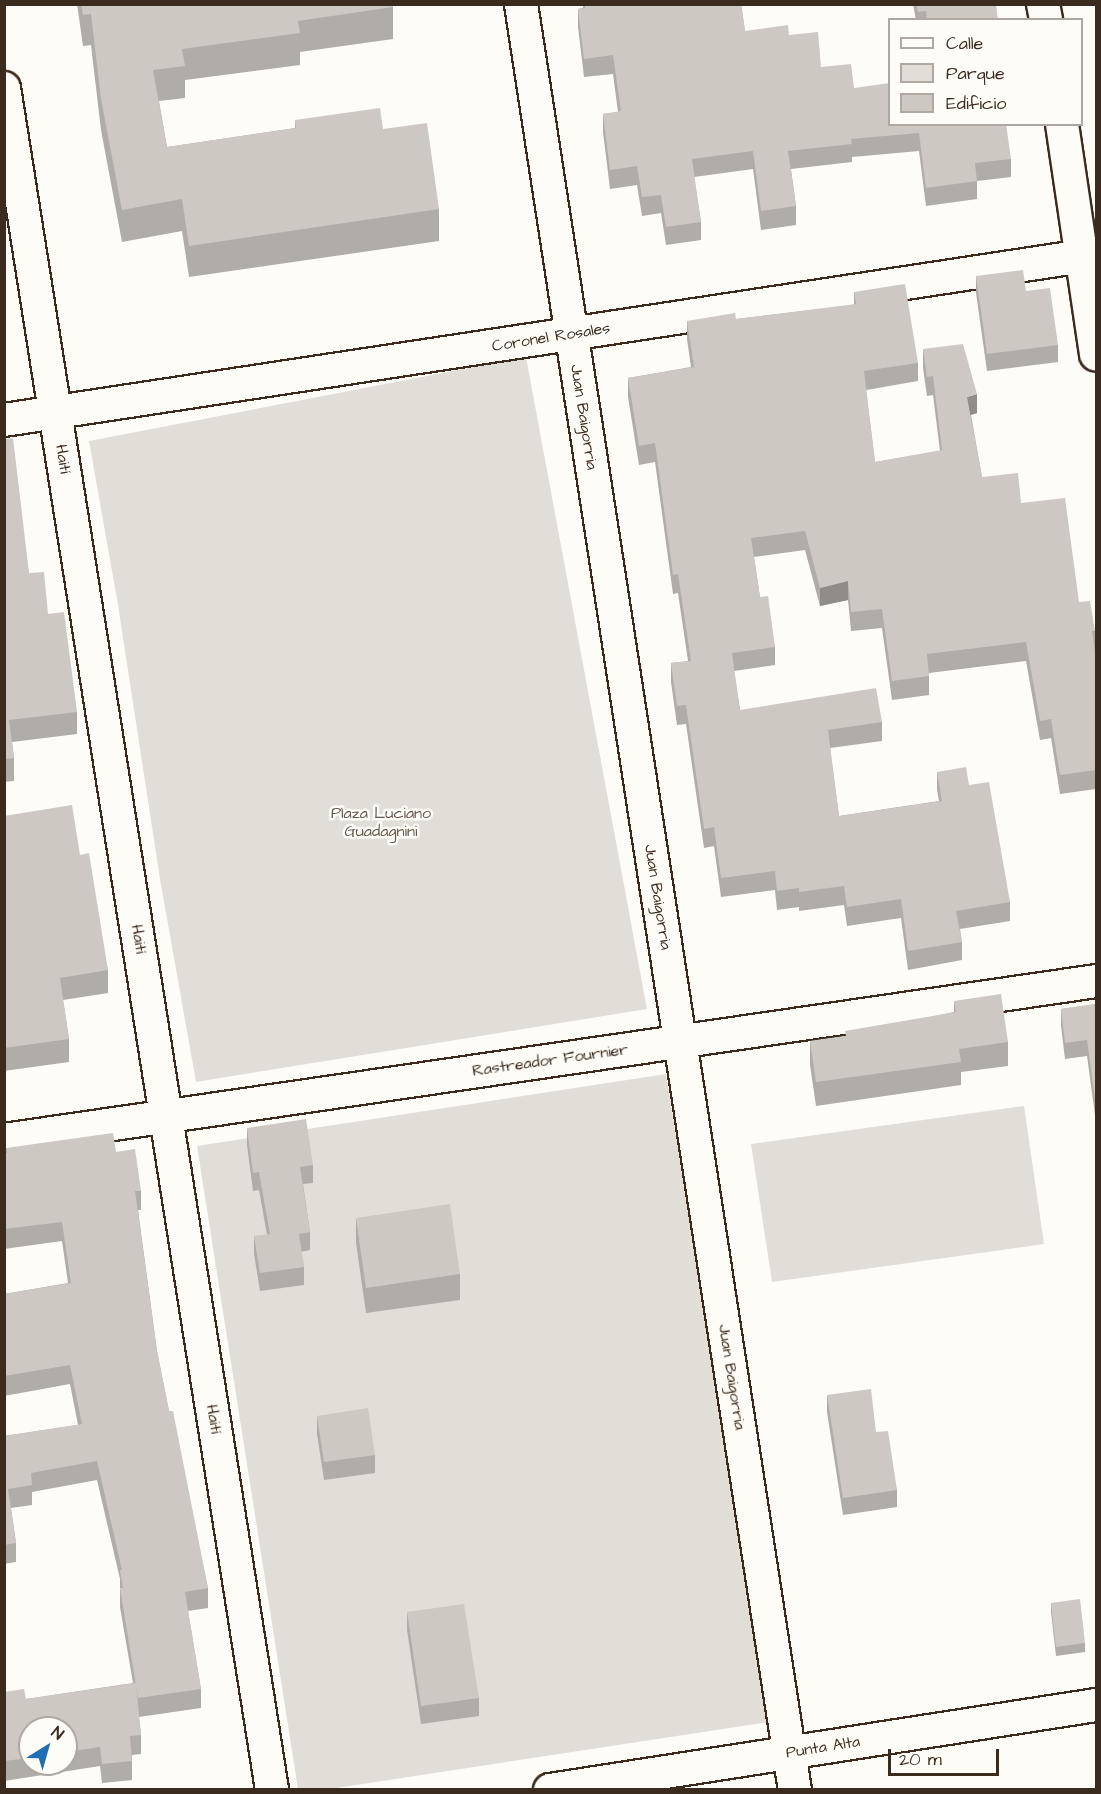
<!DOCTYPE html>
<meta charset="utf-8">
<style>
body{margin:0}
#map{position:relative;width:1101px;height:1794px;overflow:hidden;background:#fdfcf7;font-family:"Architects Daughter",sans-serif}
div>[style]{position:absolute}
.green>*{inset:0;background:#e1ded7}
.roads{filter:drop-shadow(2px 0 #3b2a1e) drop-shadow(-2px 0 #3b2a1e) drop-shadow(0 2px #3b2a1e) drop-shadow(0 -2px #3b2a1e)}
.street>*{height:32px;margin:-16px;padding:0 16px;transform-origin:16px;border-radius:16px;background:#fdfcf7}
.wall>*{inset:0;background:#b0aca7}
.shaded-wall>*{inset:0;background:#908c88}
.building>*{inset:0;background:#cdc8c2}
span{translate:-50% -50%;white-space:nowrap;text-align:center;line-height:1.15;-webkit-text-stroke:5px #fdfcf7;paint-order:stroke}
.street-label{font-size:16px;color:#3b2a1e}
.park-label{font-size:16px;color:#64574c}
.frame{position:absolute;inset:0;border:6px solid #3b2a1e;pointer-events:none}
.legend{position:absolute;left:888px;top:18px;width:195px;height:108px;box-sizing:border-box;background:#fdfcf7;border:2px solid #afa8a0;margin:0;padding:8px 10px;list-style:none;font-size:18px;color:#3b2a1e}
.legend li{display:flex;align-items:center;gap:12px;height:30px}
.legend b{width:30px;border:2px solid #afa8a0}
.north{position:absolute;left:18px;top:1716px;width:60px;height:60px;box-sizing:border-box;background:#fdfcf7;border:2px solid #afa8a0;border-radius:50%;rotate:37deg;font-size:16px;font-weight:700;line-height:24px;text-align:center;color:#3b2a1e}
.north::after{content:'';display:block;margin:auto;width:21px;height:27px;background:#1f6fb2;clip-path:polygon(50% 0,100% 100%,50% 72%,0 100%)}
.scale{position:absolute;left:888px;top:1749px;width:111px;height:27px;box-sizing:border-box;border:3px solid #3b2a1e;border-top:0;padding-left:8px;font-size:18px;line-height:21px;white-space:nowrap;color:#3b2a1e;-webkit-text-stroke:4px #fdfcf7;paint-order:stroke}
</style>
<div id="map">
<div class="green">
<i style="clip-path:polygon(526px 357px,647px 1009px,196px 1082px,160px 879px,118px 605px,89px 441px)"></i>
<i style="clip-path:polygon(666px 1074px,769px 1722px,330px 1789px,298px 1789px,197px 1146px)"></i>
<i style="clip-path:polygon(1024px 1106px,1044px 1244px,772px 1282px,751px 1144px)"></i>
</div>
<div class="roads">
<div class="street">
<i style="left:521px;top:4px;width:1807px;rotate:81.28deg"></i>
<i style="left:1043px;top:4px;width:16px;rotate:79deg"></i>
<i style="left:4px;top:88px;width:1723px;rotate:81.05deg"></i>
<i style="left:1062px;top:124px;width:233px;rotate:81.6deg"></i>
<i style="left:4px;top:420px;width:1105px;rotate:-8.64deg"></i>
<i style="left:4px;top:1140px;width:1104px;rotate:-8.28deg"></i>
<i style="left:550px;top:1790px;width:553px;rotate:-8.85deg"></i>
</div>
</div>
<div class="wall">
<i style="clip-path:polygon(77px 4px,393px 4px,393px 39px,300px 52px,300px 65px,185px 80px,185px 98px,159px 101px,167px 147px,295px 128px,295px 120px,383px 129px,439px 209px,439px 241px,189px 277px,182px 231px,122px 242px,101px 130px,91px 45px,83px 46px)"></i>
<i style="clip-path:polygon(583px 4px,741px 4px,745px 31px,789px 35px,821px 67px,854px 88px,1011px 159px,1011px 177px,977px 181px,977px 199px,926px 206px,919px 151px,852px 157px,852px 162px,791px 169px,796px 206px,796px 225px,761px 230px,753px 169px,694px 177px,701px 222px,701px 240px,666px 245px,661px 213px,642px 216px,637px 185px,610px 189px,603px 132px,603px 114px,618px 112px,613px 74px,584px 77px,578px 27px,578px 9px,583px 8px)"></i>
<i style="clip-path:polygon(913px 4px,980px 4px,981px 6px,998px 20px,916px 20px)"></i>
<i style="clip-path:polygon(976px 276px,1026px 291px,1058px 345px,1058px 362px,987px 371px,976px 293px)"></i>
<i style="clip-path:polygon(854px 292px,918px 363px,918px 381px,866px 390px,875px 462px,940px 451px,933px 395px,927px 396px,923px 368px,923px 349px,977px 413px,971px 415px,982px 477px,1021px 503px,1095px 631px,1095px 649px,1096px 660px,1096px 789px,1060px 794px,1051px 738px,1040px 740px,1026px 661px,929px 673px,929px 695px,892px 700px,882px 628px,851px 631px,848px 600px,820px 606px,805px 550px,754px 557px,760px 597px,775px 647px,775px 665px,734px 671px,740px 710px,882px 722px,882px 741px,830px 748px,839px 816px,939px 801px,937px 790px,937px 772px,969px 785px,1010px 902px,1010px 921px,960px 929px,962px 942px,962px 960px,908px 970px,901px 918px,847px 926px,844px 905px,799px 911px,799px 907px,777px 910px,775px 890px,721px 897px,714px 846px,704px 848px,686px 724px,677px 725px,671px 682px,671px 663px,688px 661px,678px 593px,673px 594px,655px 462px,639px 465px,628px 397px,628px 378px,691px 367px,687px 339px,687px 321px,736px 319px,854px 305px)"></i>
<i style="clip-path:polygon(4px 439px,29px 573px,48px 614px,77px 712px,77px 734px,12px 742px,14px 758px,14px 781px,4px 782px)"></i>
<i style="clip-path:polygon(4px 816px,80px 855px,108px 970px,108px 993px,63px 1000px,69px 1039px,69px 1062px,4px 1071px)"></i>
<i style="clip-path:polygon(954px 1001px,1008px 1042px,1008px 1066px,961px 1072px,961px 1085px,816px 1106px,810px 1065px,810px 1041px,845px 1036px,954px 1012px)"></i>
<i style="clip-path:polygon(1096px 1004px,1096px 1115px,1095px 1115px,1087px 1056px,1065px 1059px,1061px 1026px,1061px 1009px)"></i>
<i style="clip-path:polygon(247px 1128px,313px 1165px,313px 1183px,303px 1184px,310px 1232px,310px 1250px,301px 1252px,304px 1267px,304px 1285px,260px 1291px,254px 1254px,254px 1236px,267px 1235px,259px 1190px,253px 1191px,247px 1145px)"></i>
<i style="clip-path:polygon(evenodd,6px 1148px,116px 1152px,141px 1191px,141px 1210px,138px 1210px,157px 1351px,169px 1411px,208px 1588px,208px 1608px,188px 1611px,201px 1689px,201px 1708px,139px 1717px,141px 1735px,141px 1754px,132px 1755px,132px 1780px,102px 1783px,100px 1766px,4px 1781px,4px 1692px,26px 1699px,133px 1683px,120px 1607px,120px 1579px,97px 1480px,32px 1492px,32px 1505px,11px 1508px,16px 1543px,16px 1562px,4px 1564px,4px 1436px,78px 1425px,70px 1384px,4px 1396px,4px 1294px,68px 1283px,62px 1241px,4px 1249px,4px 1153px,6px 1153px,6px 1148px,30px 1728px,66px 1728px,66px 1764px,30px 1764px,30px 1728px)"></i>
<i style="clip-path:polygon(356px 1218px,460px 1274px,460px 1300px,366px 1313px,356px 1243px)"></i>
<i style="clip-path:polygon(827px 1395px,876px 1432px,897px 1490px,897px 1507px,843px 1515px,827px 1412px)"></i>
<i style="clip-path:polygon(317px 1416px,375px 1455px,375px 1473px,324px 1480px,317px 1434px)"></i>
<i style="clip-path:polygon(1051px 1603px,1085px 1643px,1085px 1652px,1056px 1656px,1051px 1612px)"></i>
<i style="clip-path:polygon(407px 1612px,479px 1698px,479px 1716px,421px 1724px,407px 1630px)"></i>
</div>
<div class="shaded-wall">
<i style="clip-path:polygon(977px 394px,977px 413px,967px 416px,967px 397px)"></i>
<i style="clip-path:polygon(848px 581px,848px 600px,820px 606px,820px 588px)"></i>
</div>
<div class="building">
<i style="clip-path:polygon(81px 4px,393px 4px,393px 7px,298px 21px,300px 33px,182px 49px,185px 66px,153px 70px,167px 147px,296px 128px,295px 120px,380px 108px,383px 129px,427px 123px,439px 209px,189px 246px,182px 199px,122px 210px,101px 99px,91px 14px,83px 15px)"></i>
<i style="clip-path:polygon(585px 4px,741px 4px,745px 31px,788px 25px,789px 35px,818px 32px,821px 67px,851px 64px,854px 88px,890px 83px,890px 124px,1006px 124px,1011px 159px,975px 163px,977px 181px,926px 188px,919px 133px,851px 139px,852px 144px,788px 151px,796px 206px,761px 211px,753px 151px,692px 159px,701px 222px,666px 227px,661px 195px,642px 197px,637px 166px,610px 170px,603px 114px,621px 111px,613px 55px,584px 59px,578px 9px,585px 8px)"></i>
<i style="clip-path:polygon(916px 4px,980px 4px,981px 6px,996px 5px,998px 20px,927px 20px,926px 11px,918px 12px)"></i>
<i style="clip-path:polygon(1023px 270px,1026px 291px,1050px 288px,1058px 345px,987px 354px,976px 276px)"></i>
<i style="clip-path:polygon(905px 284px,918px 363px,864px 371px,875px 462px,942px 450px,933px 376px,927px 377px,923px 349px,963px 344px,977px 394px,967px 397px,982px 477px,1018px 473px,1021px 503px,1065px 498px,1079px 602px,1090px 601px,1095px 631px,1092px 631px,1096px 660px,1096px 770px,1060px 775px,1051px 719px,1040px 721px,1026px 642px,927px 654px,929px 676px,892px 681px,882px 609px,851px 612px,848px 581px,820px 588px,805px 531px,751px 538px,760px 597px,768px 596px,775px 647px,732px 653px,740px 710px,876px 688px,882px 722px,828px 730px,839px 816px,942px 801px,937px 772px,966px 767px,969px 785px,989px 782px,1010px 902px,956px 911px,962px 942px,908px 951px,901px 899px,847px 907px,844px 886px,799px 892px,799px 888px,777px 891px,775px 871px,721px 878px,714px 827px,704px 829px,686px 705px,677px 706px,671px 663px,691px 661px,678px 574px,673px 575px,655px 443px,639px 446px,628px 378px,694px 367px,687px 321px,735px 313px,736px 319px,856px 304px,854px 292px)"></i>
<i style="clip-path:polygon(13px 438px,29px 573px,44px 572px,48px 614px,64px 612px,77px 712px,9px 720px,14px 758px,4px 759px,4px 439px)"></i>
<i style="clip-path:polygon(72px 805px,80px 855px,89px 853px,108px 970px,60px 978px,69px 1039px,4px 1048px,4px 816px)"></i>
<i style="clip-path:polygon(1001px 994px,1008px 1042px,959px 1049px,961px 1062px,816px 1082px,810px 1041px,846px 1036px,845px 1031px,956px 1012px,954px 1001px)"></i>
<i style="clip-path:polygon(1096px 1004px,1096px 1099px,1095px 1099px,1087px 1040px,1065px 1043px,1061px 1009px)"></i>
<i style="clip-path:polygon(306px 1119px,313px 1165px,300px 1167px,310px 1232px,299px 1234px,304px 1267px,260px 1273px,254px 1236px,270px 1234px,259px 1172px,253px 1173px,247px 1128px)"></i>
<i style="clip-path:polygon(113px 1133px,116px 1152px,135px 1149px,141px 1191px,135px 1191px,157px 1351px,169px 1411px,173px 1411px,208px 1588px,185px 1592px,201px 1689px,138px 1698px,120px 1588px,123px 1588px,120px 1570px,122px 1570px,97px 1461px,31px 1473px,32px 1485px,8px 1489px,16px 1543px,4px 1545px,4px 1436px,82px 1424px,70px 1365px,4px 1376px,4px 1294px,71px 1283px,62px 1222px,4px 1229px,4px 1153px,7px 1153px,6px 1148px)"></i>
<i style="clip-path:polygon(450px 1204px,460px 1274px,366px 1288px,356px 1218px)"></i>
<i style="clip-path:polygon(871px 1389px,876px 1432px,888px 1431px,897px 1490px,843px 1498px,827px 1395px)"></i>
<i style="clip-path:polygon(368px 1408px,375px 1455px,324px 1462px,317px 1416px)"></i>
<i style="clip-path:polygon(1080px 1599px,1085px 1643px,1056px 1647px,1051px 1603px)"></i>
<i style="clip-path:polygon(464px 1604px,479px 1698px,421px 1706px,407px 1612px)"></i>
<i style="clip-path:polygon(136px 1683px,141px 1735px,130px 1736px,132px 1761px,102px 1764px,100px 1747px,66px 1752px,66px 1728px,30px 1728px,30px 1758px,4px 1761px,4px 1692px,24px 1689px,26px 1699px)"></i>
</div>
<div class="street-label">
<span style="left:551px;top:337px;rotate:-9deg">Coronel Rosales</span>
<span style="left:584px;top:417px;rotate:81deg">Juan Baigorria</span>
<span style="left:63px;top:459px;rotate:81deg">Haití</span>
<span style="left:658px;top:897px;rotate:81deg">Juan Baigorria</span>
<span style="left:139px;top:939px;rotate:81deg">Haití</span>
<span style="left:550px;top:1060px;rotate:-8deg">Rastreador Fournier</span>
<span style="left:732px;top:1377px;rotate:81deg">Juan Baigorria</span>
<span style="left:214px;top:1419px;rotate:81deg">Haití</span>
<span style="left:823px;top:1747px;rotate:-9deg">Punta Alta</span>
</div>
<div class="park-label">
<span style="left:381px;top:822px">Plaza Luciano<br>Guadagnini</span>
</div>
<div class="frame"></div>
<ul class="legend">
<li><b style="height:8px;background:#fdfcf7"></b>Calle</li>
<li><b style="height:16px;background:#e1ded7"></b>Parque</li>
<li><b style="height:16px;background:#cdc8c2"></b>Edificio</li>
</ul>
<div class="north">N</div>
<div class="scale">20 m</div>
</div>
